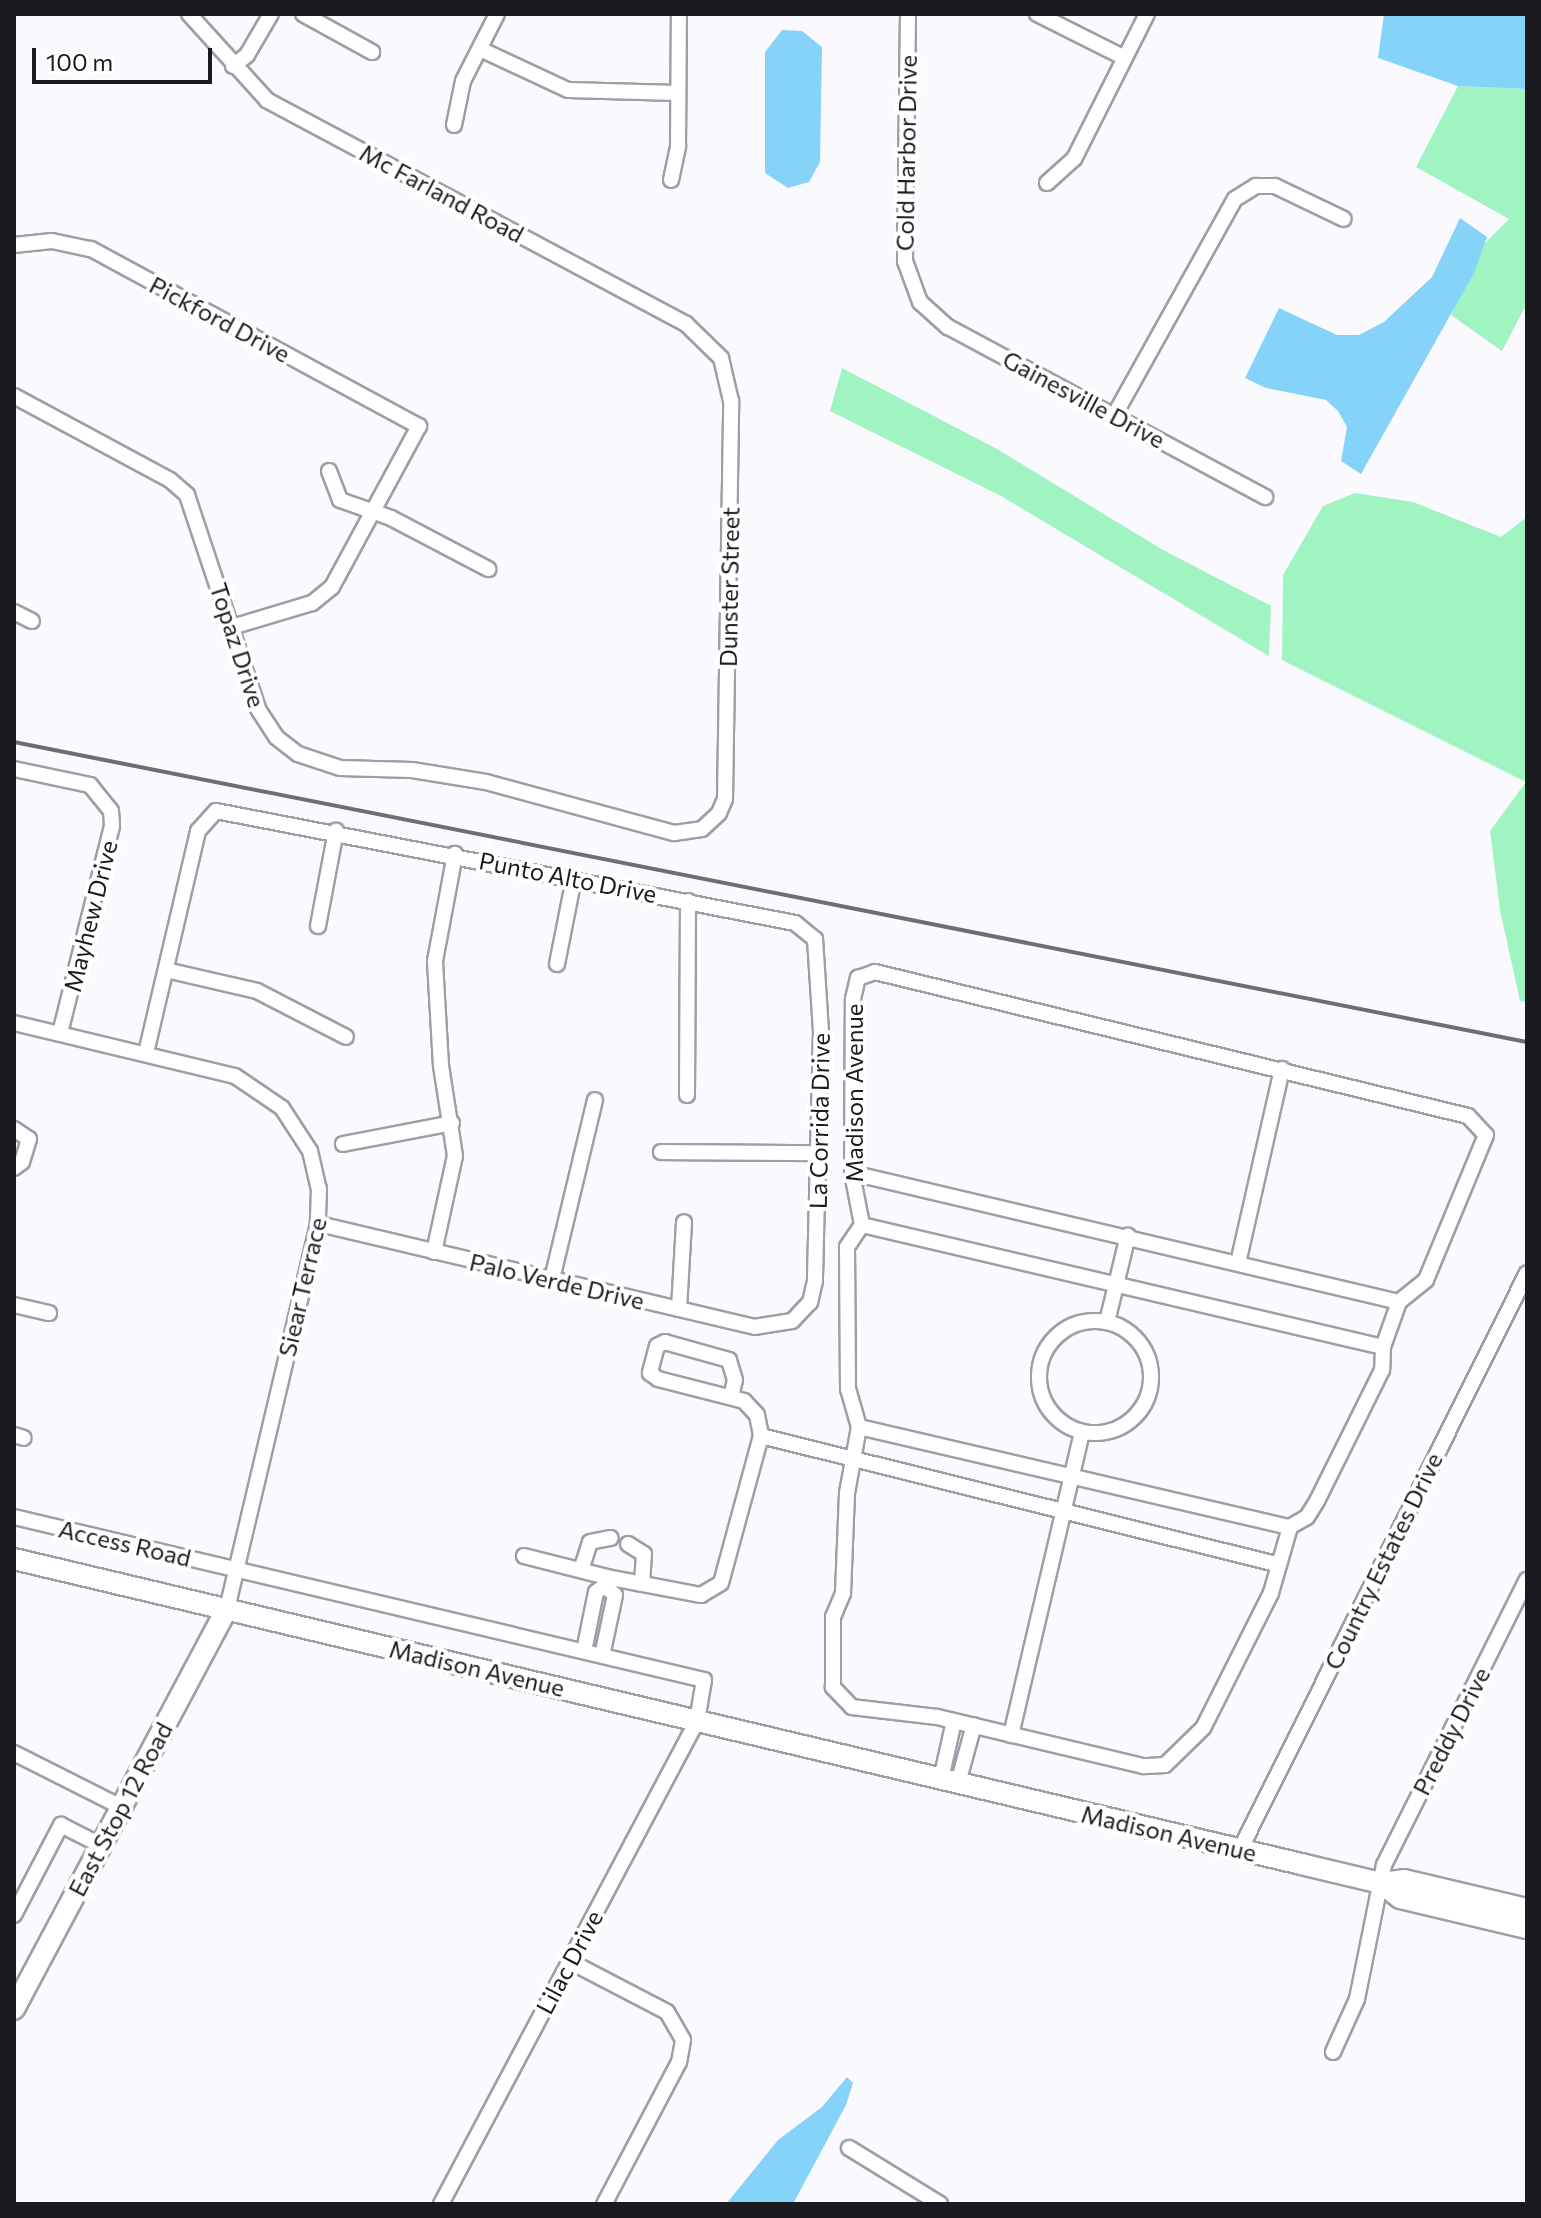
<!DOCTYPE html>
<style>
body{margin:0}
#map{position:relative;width:1541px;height:2218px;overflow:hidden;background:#faf9fe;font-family:Commissioner,sans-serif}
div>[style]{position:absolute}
.green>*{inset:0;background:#9ff4c2}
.water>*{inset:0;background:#86d3f9}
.roads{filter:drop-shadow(2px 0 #9f9da7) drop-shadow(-2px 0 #9f9da7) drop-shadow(0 2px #9f9da7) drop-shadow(0 -2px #9f9da7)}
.street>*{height:14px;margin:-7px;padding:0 7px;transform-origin:7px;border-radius:7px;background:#fff}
.street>.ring{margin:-7px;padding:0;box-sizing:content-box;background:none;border:14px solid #fff;border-radius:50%}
.secondary>*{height:20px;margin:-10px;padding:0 10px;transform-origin:10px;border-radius:10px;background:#fff}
.rail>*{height:4px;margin:-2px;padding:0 2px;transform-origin:2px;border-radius:2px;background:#6e6d71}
span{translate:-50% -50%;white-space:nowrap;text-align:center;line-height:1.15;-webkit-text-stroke:8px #fff;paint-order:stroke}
.street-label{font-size:24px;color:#1b1a1e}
.frame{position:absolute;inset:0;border:16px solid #1b1a1e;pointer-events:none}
.scale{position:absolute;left:32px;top:48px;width:180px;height:36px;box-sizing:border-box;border:4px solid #1b1a1e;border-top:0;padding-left:10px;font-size:24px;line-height:28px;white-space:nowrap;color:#1b1a1e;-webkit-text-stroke:6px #fff;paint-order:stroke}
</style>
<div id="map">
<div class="green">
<i style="clip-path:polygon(1458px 86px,1527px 89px,1527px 303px,1502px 351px,1451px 315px,1484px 244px,1509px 219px,1416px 167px)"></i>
<i style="clip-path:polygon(842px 368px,997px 449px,1163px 550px,1271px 606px,1269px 656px,1001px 496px,830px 411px)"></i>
<i style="clip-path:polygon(1355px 493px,1413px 502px,1501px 537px,1527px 517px,1527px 1002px,1520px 1001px,1500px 910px,1490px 831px,1526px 782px,1282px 660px,1283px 575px,1323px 506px)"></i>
</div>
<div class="water">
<i style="clip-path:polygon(1384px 14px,1527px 14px,1527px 89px,1458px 86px,1378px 58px)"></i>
<i style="clip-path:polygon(782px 30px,802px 31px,822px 47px,820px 162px,809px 182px,788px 188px,765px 173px,765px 52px)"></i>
<i style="clip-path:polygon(1460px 218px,1487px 237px,1474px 273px,1361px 474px,1341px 461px,1347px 427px,1338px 411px,1326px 400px,1266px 388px,1245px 378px,1279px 308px,1337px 335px,1359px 335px,1384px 322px,1432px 277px)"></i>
<i style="clip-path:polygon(847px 2077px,853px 2083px,846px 2105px,793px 2204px,726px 2204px,778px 2140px,822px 2107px)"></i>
</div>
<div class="roads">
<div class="street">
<i style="left:303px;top:14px;width:79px;rotate:28.8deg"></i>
<i style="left:908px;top:14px;width:247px;rotate:90.7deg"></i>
<i style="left:905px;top:261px;width:44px;rotate:69.9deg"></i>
<i style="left:920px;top:302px;width:38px;rotate:42deg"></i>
<i style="left:948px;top:327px;width:360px;rotate:28.2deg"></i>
<i style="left:1037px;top:14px;width:98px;rotate:26.6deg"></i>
<i style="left:480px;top:49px;width:97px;rotate:25deg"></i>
<i style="left:568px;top:90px;width:110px;rotate:1.6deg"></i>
<i style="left:233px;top:66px;width:18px;rotate:-38deg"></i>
<i style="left:247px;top:55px;width:48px;rotate:-59.7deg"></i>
<i style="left:454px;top:125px;width:45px;rotate:-78.4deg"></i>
<i style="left:463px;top:81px;width:75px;rotate:-63.1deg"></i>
<i style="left:671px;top:180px;width:35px;rotate:-78deg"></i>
<i style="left:678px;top:146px;width:132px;rotate:-89.6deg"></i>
<i style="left:1047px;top:183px;width:36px;rotate:-42deg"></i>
<i style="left:1074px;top:159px;width:162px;rotate:-63.3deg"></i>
<i style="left:14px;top:245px;width:38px;rotate:-6deg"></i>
<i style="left:52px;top:241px;width:40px;rotate:12deg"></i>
<i style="left:91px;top:249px;width:373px;rotate:28.4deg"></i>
<i style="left:419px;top:426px;width:183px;rotate:118.4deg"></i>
<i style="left:332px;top:587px;width:26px;rotate:141deg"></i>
<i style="left:312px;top:603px;width:84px;rotate:163.3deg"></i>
<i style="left:14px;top:396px;width:177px;rotate:28.3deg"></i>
<i style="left:170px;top:480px;width:23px;rotate:41deg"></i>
<i style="left:187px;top:495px;width:225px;rotate:71.6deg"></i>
<i style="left:258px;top:709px;width:33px;rotate:57deg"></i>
<i style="left:276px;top:737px;width:28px;rotate:38deg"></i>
<i style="left:298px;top:754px;width:44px;rotate:18.4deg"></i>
<i style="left:340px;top:768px;width:72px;rotate:1.6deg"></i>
<i style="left:412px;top:770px;width:75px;rotate:9.2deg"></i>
<i style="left:486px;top:782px;width:195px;rotate:15.2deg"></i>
<i style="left:674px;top:833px;width:28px;rotate:-8deg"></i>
<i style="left:702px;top:829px;width:23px;rotate:-43deg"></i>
<i style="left:719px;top:813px;width:15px;rotate:-67deg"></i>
<i style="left:725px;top:799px;width:398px;rotate:-89.1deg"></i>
<i style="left:731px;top:401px;width:44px;rotate:-103.1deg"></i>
<i style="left:721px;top:358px;width:49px;rotate:-135.8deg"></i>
<i style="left:686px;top:324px;width:475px;rotate:-151.9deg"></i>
<i style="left:267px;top:100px;width:116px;rotate:-132.2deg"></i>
<i style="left:1114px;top:416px;width:248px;rotate:-60.9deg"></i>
<i style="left:1235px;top:199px;width:25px;rotate:-32deg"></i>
<i style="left:1256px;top:186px;width:19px"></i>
<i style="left:1275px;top:186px;width:76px;rotate:25.6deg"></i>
<i style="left:329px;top:471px;width:31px;rotate:69deg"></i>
<i style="left:340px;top:500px;width:54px;rotate:19.4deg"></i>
<i style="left:391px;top:518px;width:110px;rotate:27.7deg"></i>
<i style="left:14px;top:612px;width:20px;rotate:27deg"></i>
<i style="left:14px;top:769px;width:78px;rotate:11.9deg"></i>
<i style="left:90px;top:785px;width:33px;rotate:51deg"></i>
<i style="left:111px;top:811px;width:15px;rotate:86deg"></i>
<i style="left:112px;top:826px;width:213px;rotate:104.1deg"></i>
<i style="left:318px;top:926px;width:97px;rotate:-79.3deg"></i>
<i style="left:557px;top:964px;width:88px;rotate:-78.8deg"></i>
<i style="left:166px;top:970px;width:93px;rotate:13deg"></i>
<i style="left:257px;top:991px;width:100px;rotate:27.3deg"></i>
<i style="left:875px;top:972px;width:610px;rotate:13.65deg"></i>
<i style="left:1468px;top:1116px;width:26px;rotate:47deg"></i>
<i style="left:1486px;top:1135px;width:157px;rotate:112.5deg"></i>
<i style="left:1426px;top:1280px;width:35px;rotate:141deg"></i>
<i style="left:1399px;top:1302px;width:48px;rotate:109.6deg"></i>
<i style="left:1383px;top:1347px;width:23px;rotate:92deg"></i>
<i style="left:1382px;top:1370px;width:146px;rotate:116.4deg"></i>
<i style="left:1317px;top:1501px;width:19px;rotate:122deg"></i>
<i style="left:1307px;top:1517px;width:20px;rotate:150deg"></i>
<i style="left:1290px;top:1527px;width:69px;rotate:106.1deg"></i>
<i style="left:1271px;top:1593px;width:151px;rotate:116.7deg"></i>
<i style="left:1203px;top:1728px;width:53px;rotate:135.8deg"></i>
<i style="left:1165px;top:1765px;width:22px;rotate:177deg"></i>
<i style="left:1143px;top:1766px;width:212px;rotate:-166.6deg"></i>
<i style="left:937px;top:1717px;width:86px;rotate:-173.3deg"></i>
<i style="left:852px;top:1707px;width:28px;rotate:-134deg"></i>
<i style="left:833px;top:1687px;width:70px;rotate:-90deg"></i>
<i style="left:833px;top:1617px;width:26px;rotate:-67deg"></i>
<i style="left:843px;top:1593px;width:100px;rotate:-87.7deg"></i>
<i style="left:847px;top:1493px;width:67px;rotate:-79.7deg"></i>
<i style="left:859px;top:1427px;width:40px;rotate:-106deg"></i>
<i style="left:848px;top:1389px;width:142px;rotate:-90.4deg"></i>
<i style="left:847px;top:1247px;width:27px;rotate:-56deg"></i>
<i style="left:862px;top:1225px;width:53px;rotate:-100.9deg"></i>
<i style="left:852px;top:1173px;width:174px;rotate:-89.7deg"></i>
<i style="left:853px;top:999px;width:22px;rotate:-77deg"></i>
<i style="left:858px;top:978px;width:18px;rotate:-19deg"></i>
<i style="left:14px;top:1023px;width:227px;rotate:13.5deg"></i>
<i style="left:235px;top:1076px;width:57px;rotate:34.2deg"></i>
<i style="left:282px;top:1108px;width:51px;rotate:56.9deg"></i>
<i style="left:310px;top:1151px;width:39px;rotate:77deg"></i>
<i style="left:319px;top:1189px;width:35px;rotate:92deg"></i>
<i style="left:318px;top:1224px;width:396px;rotate:103.3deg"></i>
<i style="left:146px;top:1053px;width:228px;rotate:-76.8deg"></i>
<i style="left:198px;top:831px;width:27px;rotate:-48deg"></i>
<i style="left:216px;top:811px;width:590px;rotate:10.95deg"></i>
<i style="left:795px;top:923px;width:26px;rotate:39deg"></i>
<i style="left:815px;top:939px;width:93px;rotate:86.3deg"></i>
<i style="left:821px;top:1032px;width:249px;rotate:91.4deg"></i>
<i style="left:815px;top:1281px;width:22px;rotate:103deg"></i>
<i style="left:810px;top:1302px;width:26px;rotate:133deg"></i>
<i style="left:792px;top:1321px;width:37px;rotate:171deg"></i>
<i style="left:755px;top:1327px;width:449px;rotate:-166.7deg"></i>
<i style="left:687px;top:1095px;width:194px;rotate:-89.7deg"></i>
<i style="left:14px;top:1129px;width:18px;rotate:34deg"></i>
<i style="left:29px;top:1139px;width:24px;rotate:107deg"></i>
<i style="left:22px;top:1162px;width:10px;rotate:143deg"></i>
<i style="left:343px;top:1144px;width:111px;rotate:-10.9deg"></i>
<i style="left:661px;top:1152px;width:158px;rotate:0.4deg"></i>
<i style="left:852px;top:1173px;width:562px;rotate:13.27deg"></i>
<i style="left:862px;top:1225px;width:535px;rotate:13.18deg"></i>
<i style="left:434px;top:1252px;width:98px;rotate:-77.7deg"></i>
<i style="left:455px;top:1156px;width:91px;rotate:-98.8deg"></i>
<i style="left:441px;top:1066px;width:105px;rotate:-93.3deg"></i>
<i style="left:435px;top:961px;width:109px;rotate:-79.4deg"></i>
<i style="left:1238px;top:1263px;width:199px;rotate:-77.2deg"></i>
<i style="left:552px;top:1279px;width:184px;rotate:-76.5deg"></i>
<i style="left:14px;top:1305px;width:36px;rotate:13deg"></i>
<i style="left:679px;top:1309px;width:87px;rotate:-86.7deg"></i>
<i class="ring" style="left:1039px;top:1321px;width:98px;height:98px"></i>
<i style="left:1107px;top:1322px;width:89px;rotate:-76.4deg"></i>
<i style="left:731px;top:1397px;width:17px;rotate:-77deg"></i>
<i style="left:735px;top:1380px;width:21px;rotate:-107deg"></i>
<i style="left:729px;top:1360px;width:66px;rotate:-164.3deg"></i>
<i style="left:665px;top:1342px;width:9px;rotate:153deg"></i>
<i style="left:657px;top:1346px;width:28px;rotate:105deg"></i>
<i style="left:650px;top:1373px;width:10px;rotate:37deg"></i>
<i style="left:658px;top:1379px;width:89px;rotate:14.3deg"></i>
<i style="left:744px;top:1401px;width:19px;rotate:47deg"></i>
<i style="left:757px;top:1415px;width:21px;rotate:79deg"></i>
<i style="left:859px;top:1427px;width:442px;rotate:13.1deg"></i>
<i style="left:14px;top:1435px;width:10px;rotate:17deg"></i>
<i style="left:14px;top:1517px;width:709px;rotate:13.29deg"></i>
<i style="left:704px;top:1680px;width:42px;rotate:99.7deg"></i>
<i style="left:697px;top:1721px;width:547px;rotate:117.92deg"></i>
<i style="left:628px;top:1544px;width:19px;rotate:32deg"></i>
<i style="left:644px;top:1554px;width:30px;rotate:94deg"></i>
<i style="left:524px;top:1556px;width:86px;rotate:14.2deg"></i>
<i style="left:607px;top:1577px;width:9px;rotate:103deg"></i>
<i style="left:605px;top:1586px;width:13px;rotate:42deg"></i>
<i style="left:615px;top:1595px;width:62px;rotate:102deg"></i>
<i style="left:581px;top:1570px;width:29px;rotate:-72deg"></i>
<i style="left:590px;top:1542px;width:21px;rotate:-11deg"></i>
<i style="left:606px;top:1577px;width:97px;rotate:10.7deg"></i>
<i style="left:701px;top:1595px;width:23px;rotate:-31deg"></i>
<i style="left:721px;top:1583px;width:152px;rotate:-74.8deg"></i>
<i style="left:761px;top:1436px;width:531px;rotate:13.96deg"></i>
<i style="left:584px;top:1651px;width:60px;rotate:-78.5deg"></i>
<i style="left:596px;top:1592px;width:11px;rotate:-34deg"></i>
<i style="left:1011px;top:1735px;width:311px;rotate:-76.8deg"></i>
<i style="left:14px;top:1753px;width:120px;rotate:26.8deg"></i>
<i style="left:941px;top:1779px;width:59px;rotate:-77.4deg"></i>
<i style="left:958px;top:1783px;width:60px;rotate:-74.6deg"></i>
<i style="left:1240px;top:1850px;width:644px;rotate:-63.55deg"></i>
<i style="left:14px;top:1915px;width:102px;rotate:-62.4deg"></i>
<i style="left:61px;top:1825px;width:44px;rotate:27.1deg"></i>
<i style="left:569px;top:1961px;width:110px;rotate:27.5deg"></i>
<i style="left:667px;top:2012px;width:32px;rotate:60deg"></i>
<i style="left:683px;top:2040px;width:22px;rotate:100deg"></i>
<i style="left:679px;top:2062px;width:161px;rotate:117.8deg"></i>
<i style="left:1333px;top:2052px;width:58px;rotate:-65.6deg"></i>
<i style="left:1357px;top:1999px;width:137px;rotate:-78.6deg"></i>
<i style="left:1384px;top:1865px;width:319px;rotate:-63.4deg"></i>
<i style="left:849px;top:2148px;width:107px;rotate:31.6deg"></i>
</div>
<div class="secondary">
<i style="left:14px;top:1559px;width:1323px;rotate:13.33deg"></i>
<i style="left:1301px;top:1864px;width:82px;rotate:13.4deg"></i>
<i style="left:1381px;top:1883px;width:24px;rotate:38deg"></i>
<i style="left:1400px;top:1898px;width:130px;rotate:13.3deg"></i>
<i style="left:1381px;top:1883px;width:23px;rotate:-7deg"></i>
<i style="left:1404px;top:1880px;width:126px;rotate:13.3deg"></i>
<i style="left:14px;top:2009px;width:453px;rotate:-62deg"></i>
</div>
</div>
<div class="rail">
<i style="left:14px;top:742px;width:1542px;rotate:11.22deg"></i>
</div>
<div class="street-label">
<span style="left:906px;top:153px;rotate:-89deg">Cold Harbor Drive</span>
<span style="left:442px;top:193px;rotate:28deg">Mc Farland Road</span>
<span style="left:220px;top:319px;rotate:28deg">Pickford Drive</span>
<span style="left:1084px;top:399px;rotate:28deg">Gainesville Drive</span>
<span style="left:729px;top:587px;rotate:-89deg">Dunster Street</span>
<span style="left:238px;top:645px;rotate:72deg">Topaz Drive</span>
<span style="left:568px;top:877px;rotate:11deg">Punto Alto Drive</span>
<span style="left:90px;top:916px;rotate:-76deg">Mayhew Drive</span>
<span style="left:854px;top:1093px;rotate:-90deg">Madison Avenue</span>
<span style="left:819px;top:1121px;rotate:-89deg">La Corrida Drive</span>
<span style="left:557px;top:1281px;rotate:13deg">Palo Verde Drive</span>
<span style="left:302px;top:1287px;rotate:-77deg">Siear Terrace</span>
<span style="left:125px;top:1543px;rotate:13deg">Access Road</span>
<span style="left:1383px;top:1561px;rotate:-64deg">Country Estates Drive</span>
<span style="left:477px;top:1668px;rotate:13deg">Madison Avenue</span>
<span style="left:1451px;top:1731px;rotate:-63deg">Preddy Drive</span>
<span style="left:120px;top:1809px;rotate:-62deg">East Stop 12 Road</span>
<span style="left:1169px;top:1833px;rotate:13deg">Madison Avenue</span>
<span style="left:569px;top:1962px;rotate:-62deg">Lilac Drive</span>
</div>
<div class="frame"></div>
<div class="scale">100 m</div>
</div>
